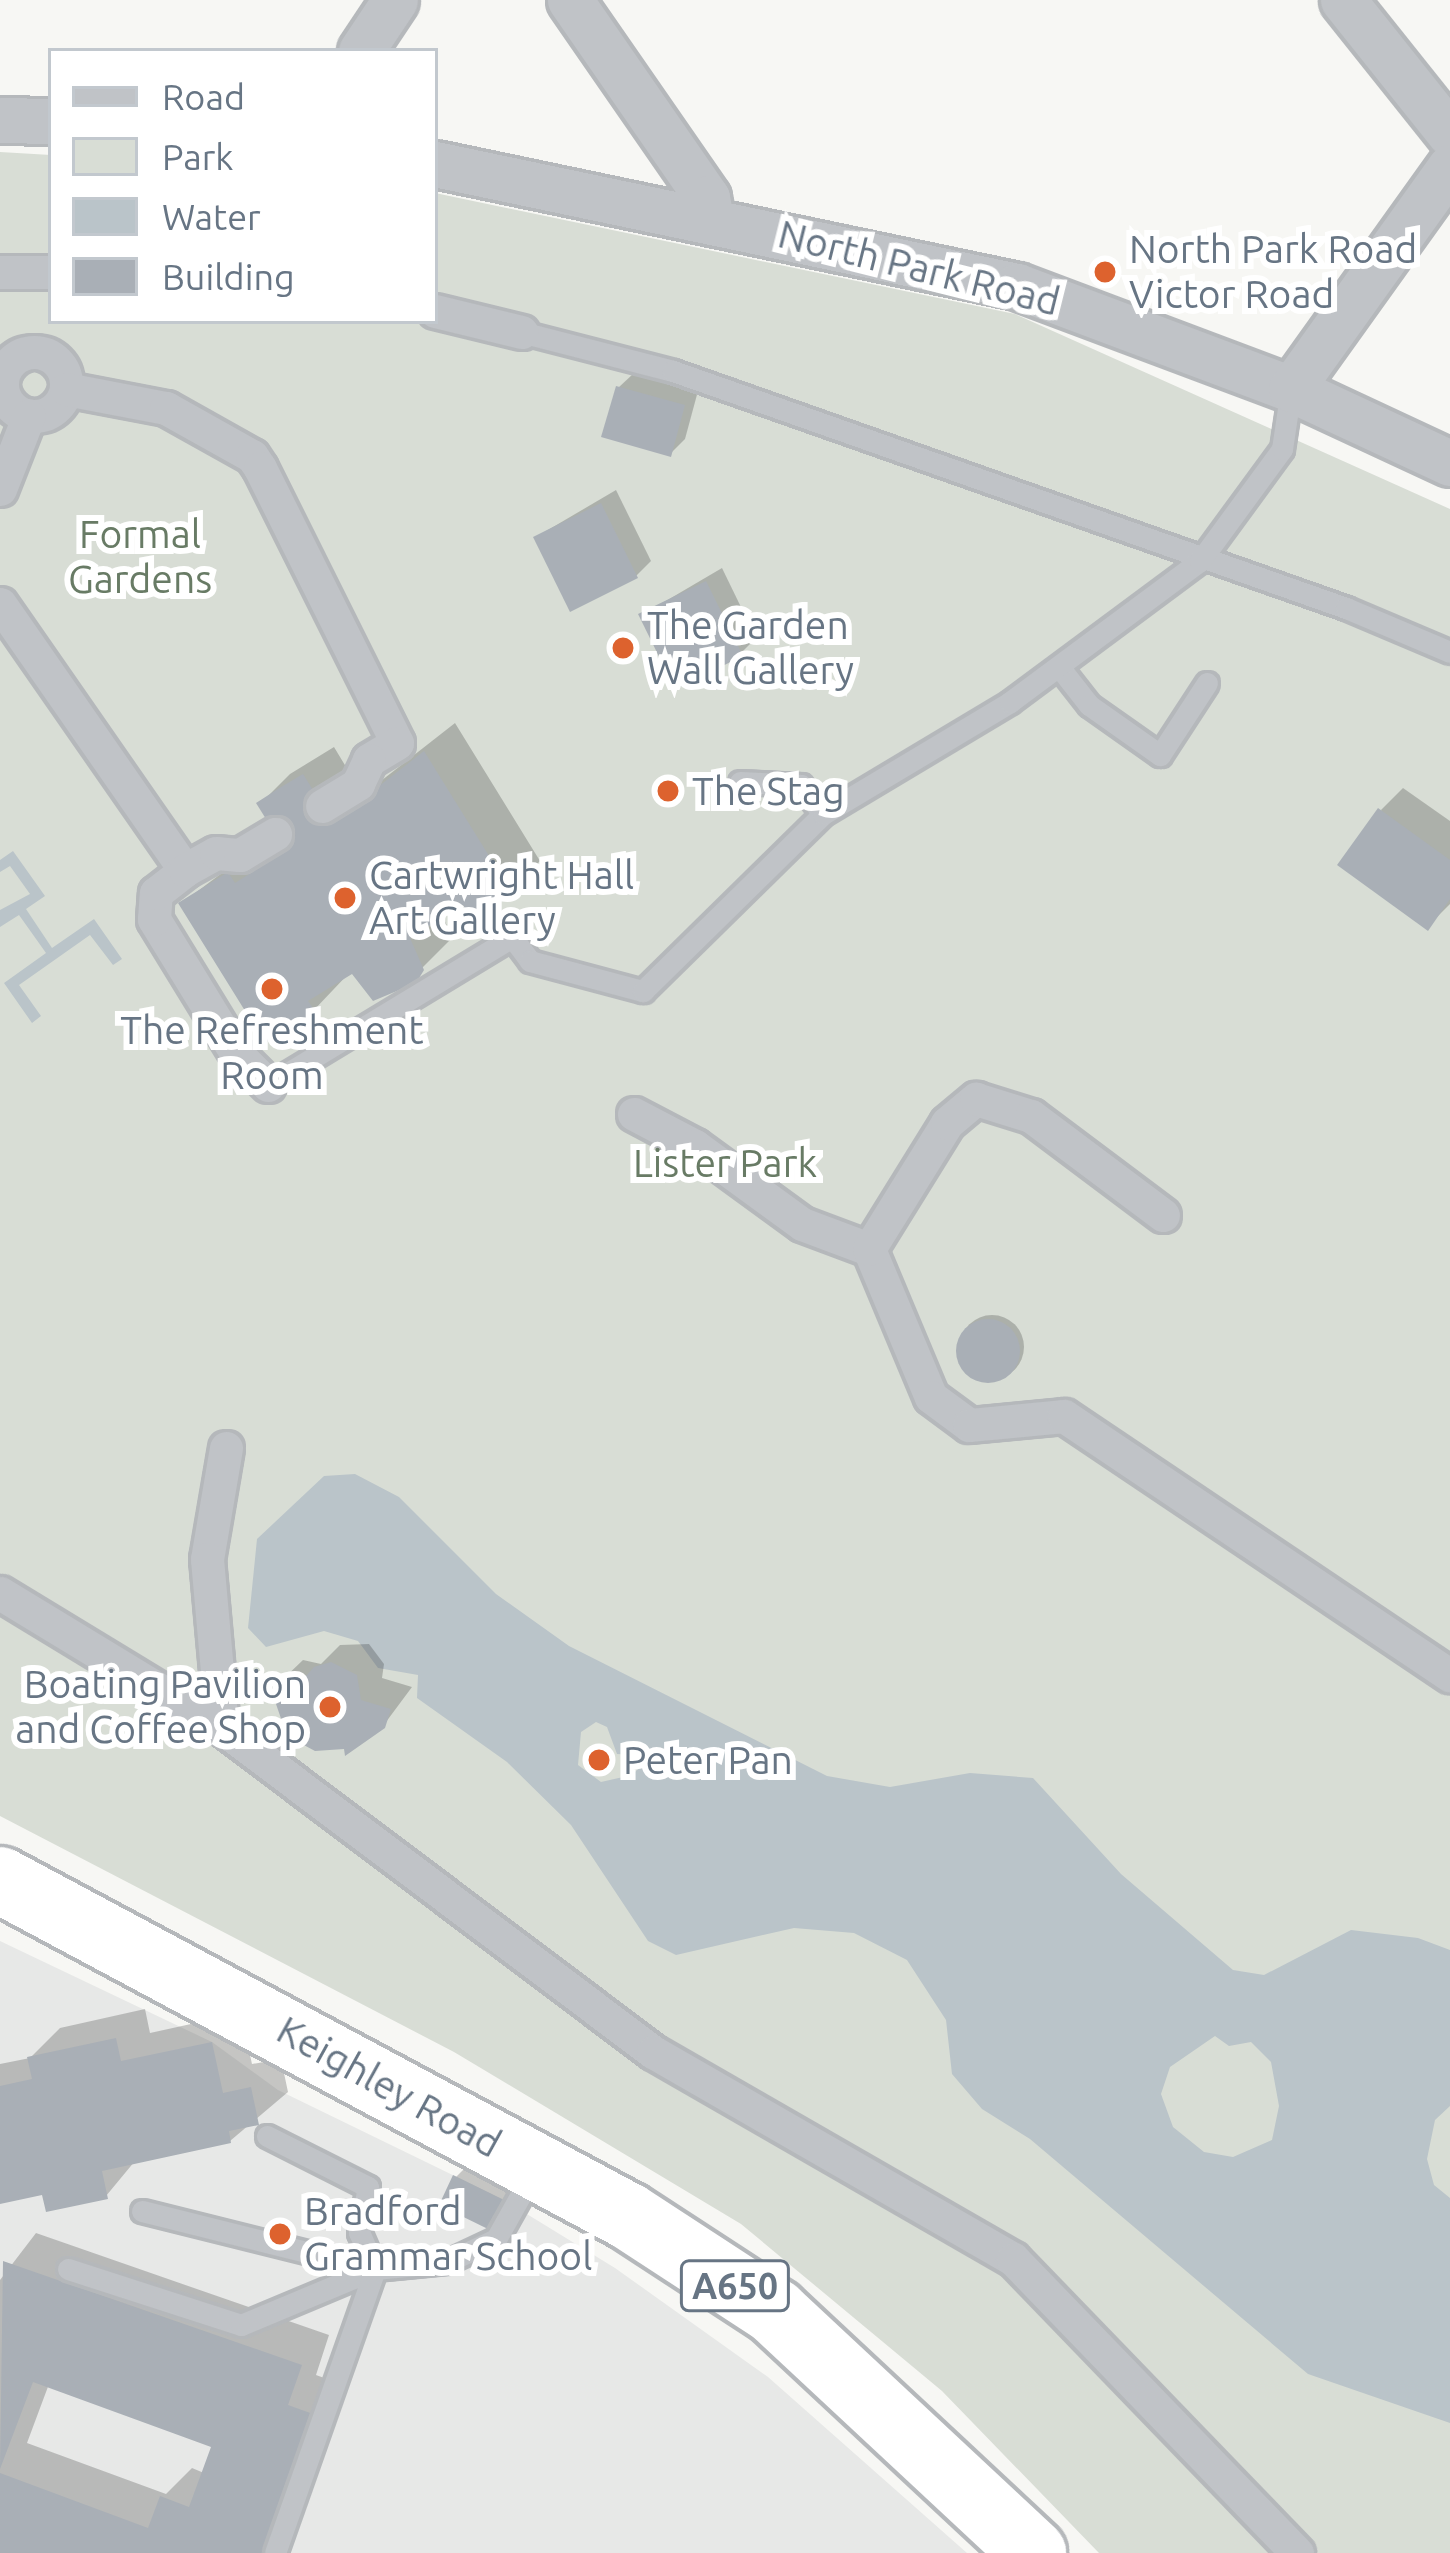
<!DOCTYPE html>
<style>
body{margin:0}
#map{position:relative;width:1450px;height:2553px;overflow:hidden;background:#f7f7f4;font-family:Ubuntu,sans-serif}
div>[style]{position:absolute}
.built>*{inset:0;background:#e7e8e7}
.green>*{inset:0;background:#d8ddd5}
.water>*{inset:0;background:#bac4c9}
.shadow>*{inset:0;background:#0003}
.round{border-radius:50%}
.building>*{inset:0;background:#a9afb6}
.roads{filter:drop-shadow(3px 0 #b5b8bb) drop-shadow(-3px 0 #b5b8bb) drop-shadow(0 3px #b5b8bb) drop-shadow(0 -3px #b5b8bb)}
.service>*{height:21px;margin:-10.5px;padding:0 10.5px;transform-origin:10.5px;border-radius:10.5px;background:#c0c3c7}
.pedestrian>*{height:33px;margin:-16.5px;padding:0 16.5px;transform-origin:16.5px;border-radius:16.5px;background:#c0c3c7}
.pedestrian>.ring{margin:-16.5px;padding:0;box-sizing:content-box;background:none;border:33px solid #c0c3c7;border-radius:50%}
.minor>*{height:45px;margin:-22.5px;padding:0 22.5px;transform-origin:22.5px;border-radius:22.5px;background:#c0c3c7}
.trunk>*{height:66px;margin:-33px;padding:0 33px;transform-origin:33px;border-radius:33px;background:#fff}
.dots>*{width:33px;height:33px;translate:-50% -50%;box-sizing:border-box;border:6px solid #fff;border-radius:50%}
span{translate:-50% -50%;white-space:nowrap;text-align:center;line-height:1.15;-webkit-text-stroke:12px #fff;paint-order:stroke}
.shield-label span{padding:3px 9px;background:#fff;border:3px solid;border-radius:9px;-webkit-text-stroke-width:0}
.shield-label{font-size:36px;color:#677584;font-weight:700}
.poi-label{font-size:39px;color:#677584}
.left{translate:0 -50%;text-align:left}
.right{translate:-100% -50%;text-align:right}
.street-label{font-size:39px;color:#677584}
.park-label{font-size:39px;color:#687b65}
.legend{position:absolute;left:48px;top:48px;width:390px;height:276px;box-sizing:border-box;background:#fff;border:3px solid #c2c8ce;margin:0;padding:15px 21px;list-style:none;font-size:36px;color:#677584}
.legend li{display:flex;align-items:center;gap:24px;height:60px}
.legend b{width:60px;border:3px solid #c2c8ce}
</style>
<div id="map">
<div class="built">
<i style="clip-path:polygon(0 1941px,212px 2042px,278px 2090px,504px 2200px,615px 2268px,768px 2377px,967px 2553px,0 2553px)"></i>
</div>
<div class="green">
<i style="clip-path:polygon(0 152px,51px 155px,51px 321px,435px 321px,435px 193px,1015px 314px,1450px 509px,1450px 2553px,1099px 2553px,942px 2391px,741px 2224px,454px 2052px,0 1816px)"></i>
</div>
<div class="water">
<i style="clip-path:polygon(13px 851px,45px 896px,26px 909px,52px 948px,94px 919px,122px 959px,113px 965px,90px 935px,29px 978px,19px 985px,41px 1016px,32px 1023px,4px 983px,46px 953px,19px 915px,0 927px,0 910px,30px 894px,10px 866px,0 872px,0 860px)"></i>
<i style="clip-path:polygon(evenodd,355px 1474px,399px 1497px,496px 1594px,569px 1646px,827px 1776px,890px 1787px,970px 1773px,1033px 1778px,1121px 1874px,1233px 1970px,1264px 1975px,1351px 1930px,1418px 1938px,1450px 1950px,1450px 2106px,1435px 2120px,1427px 2159px,1434px 2185px,1450px 2198px,1450px 2423px,1308px 2374px,1030px 2139px,982px 2109px,952px 2074px,946px 2020px,907px 1960px,854px 1933px,794px 1928px,676px 1955px,648px 1941px,571px 1825px,507px 1762px,417px 1698px,418px 1675px,378px 1668px,358px 1641px,324px 1631px,266px 1647px,248px 1628px,257px 1539px,324px 1476px,355px 1474px,596px 1722px,607px 1727px,617px 1754px,633px 1755px,640px 1767px,632px 1775px,601px 1782px,578px 1765px,581px 1732px,596px 1722px,355px 1474px,1215px 2036px,1229px 2046px,1251px 2042px,1271px 2062px,1279px 2106px,1272px 2140px,1233px 2157px,1204px 2152px,1173px 2127px,1161px 2094px,1170px 2067px,1215px 2036px)"></i>
</div>
<div class="shadow">
<i style="clip-path:polygon(634px 373px,698px 391px,685px 439px,670px 454px,618px 388px)"></i>
<i style="clip-path:polygon(616px 490px,651px 561px,636px 576px,536px 537px)"></i>
<i style="clip-path:polygon(722px 568px,756px 638px,741px 653px,642px 615px)"></i>
<i style="clip-path:polygon(455px 723px,540px 861px,510px 891px,442px 914px,452px 938px,422px 968px,352px 970px,314px 1010px,182px 903px,259px 845px,285px 843px,260px 804px,290px 774px,334px 747px,363px 795px)"></i>
<i style="clip-path:polygon(1403px 788px,1450px 821px,1450px 904px,1427px 927px,1381px 810px)"></i>
<i class="round" style="left:960px;top:1315px;width:64px;height:64px"></i>
<i style="clip-path:polygon(369px 1644px,384px 1664px,382px 1678px,412px 1687px,383px 1726px,280px 1682px,303px 1660px,321px 1664px,340px 1645px)"></i>
<i style="clip-path:polygon(145px 2009px,150px 2033px,241px 2013px,252px 2064px,281px 2059px,288px 2092px,230px 2141px,135px 2161px,106px 2196px,44px 2192px,0 2201px,0 2064px,30px 2058px,60px 2028px)"></i>
<i style="clip-path:polygon(471px 2162px,517px 2184px,489px 2226px,456px 2177px)"></i>
<i style="clip-path:polygon(evenodd,36px 2233px,329px 2335px,316px 2375px,341px 2384px,283px 2553px,0 2553px,0 2280px,36px 2233px,49px 2384px,215px 2445px,204px 2473px,192px 2468px,166px 2494px,27px 2443px,49px 2384px)"></i>
</div>
<div class="building">
<i style="clip-path:polygon(616px 386px,685px 405px,671px 457px,601px 437px)"></i>
<i style="clip-path:polygon(601px 503px,638px 578px,570px 612px,533px 537px)"></i>
<i style="clip-path:polygon(706px 581px,743px 656px,675px 689px,638px 614px)"></i>
<i style="clip-path:polygon(424px 751px,512px 893px,471px 918px,463px 905px,410px 938px,424px 970px,416px 983px,373px 1001px,352px 974px,308px 1001px,316px 1012px,265px 1043px,178px 903px,228px 872px,235px 883px,286px 851px,256px 803px,281px 787px,303px 774px,333px 822px)"></i>
<i style="clip-path:polygon(1378px 808px,1450px 860px,1450px 899px,1428px 931px,1337px 865px)"></i>
<i class="round" style="left:956px;top:1319px;width:64px;height:64px"></i>
<i style="clip-path:polygon(331px 1662px,357px 1675px,361px 1700px,391px 1709px,385px 1728px,345px 1756px,344px 1749px,315px 1751px,287px 1736px,276px 1704px,277px 1681px,297px 1686px,314px 1667px)"></i>
<i style="clip-path:polygon(116px 2038px,121px 2061px,212px 2042px,223px 2093px,251px 2087px,259px 2125px,229px 2131px,231px 2143px,102px 2171px,108px 2199px,46px 2212px,42px 2195px,0 2204px,0 2086px,32px 2079px,27px 2057px)"></i>
<i style="clip-path:polygon(453px 2175px,504px 2200px,490px 2230px,439px 2205px)"></i>
<i style="clip-path:polygon(3px 2261px,302px 2365px,288px 2405px,313px 2414px,266px 2553px,0 2553px,0 2473px,148px 2528px,160px 2496px,189px 2507px,211px 2447px,33px 2382px,0 2469px)"></i>
</div>
<div class="roads">
<div class="service">
<i style="left:521px;top:332px;width:157px;rotate:14.4deg"></i>
<i style="left:673px;top:371px;width:714px;rotate:19.4deg"></i>
<i style="left:1346px;top:608px;width:113px;rotate:22.9deg"></i>
<i style="left:1060px;top:668px;width:47px;rotate:51.9deg"></i>
<i style="left:1089px;top:705px;width:87px;rotate:35.2deg"></i>
<i style="left:1160px;top:755px;width:86px;rotate:-56.9deg"></i>
<i style="left:740px;top:782px;width:61px;rotate:2.8deg"></i>
<i style="left:801px;top:785px;width:36px;rotate:53deg"></i>
<i style="left:268px;top:1085px;width:285px;rotate:-31.2deg"></i>
<i style="left:512px;top:937px;width:30px;rotate:53deg"></i>
<i style="left:530px;top:961px;width:117px;rotate:14.9deg"></i>
<i style="left:643px;top:991px;width:252px;rotate:-44.5deg"></i>
<i style="left:823px;top:814px;width:218px;rotate:-30.9deg"></i>
<i style="left:1010px;top:702px;width:237px;rotate:-36.6deg"></i>
<i style="left:1200px;top:561px;width:139px;rotate:-53.8deg"></i>
<i style="left:1282px;top:449px;width:61px;rotate:-81.5deg"></i>
<i style="left:267px;top:2136px;width:113px;rotate:26.8deg"></i>
<i style="left:368px;top:2187px;width:46px;rotate:101.3deg"></i>
<i style="left:359px;top:2232px;width:40px;rotate:66.6deg"></i>
<i style="left:142px;top:2211px;width:239px;rotate:14deg"></i>
<i style="left:68px;top:2269px;width:182px;rotate:17.9deg"></i>
<i style="left:241px;top:2325px;width:145px;rotate:-22.7deg"></i>
<i style="left:275px;top:2553px;width:301px;rotate:-70.6deg"></i>
<i style="left:375px;top:2269px;width:72px;rotate:-5.6deg"></i>
<i style="left:447px;top:2262px;width:54px;rotate:-25.1deg"></i>
<i style="left:496px;top:2239px;width:76px;rotate:-60.7deg"></i>
</div>
<div class="pedestrian">
<i style="left:0;top:272px;width:51px"></i>
<i style="left:435px;top:311px;width:89px;rotate:13.7deg"></i>
<i class="ring" style="left:2px;top:352px;width:31px;height:31px"></i>
<i style="left:66px;top:389px;width:102px;rotate:10.8deg"></i>
<i style="left:166px;top:408px;width:98px;rotate:29.2deg"></i>
<i style="left:252px;top:456px;width:14px;rotate:56deg"></i>
<i style="left:260px;top:468px;width:307px;rotate:63.5deg"></i>
<i style="left:397px;top:743px;width:33px;rotate:149deg"></i>
<i style="left:369px;top:760px;width:26px;rotate:115deg"></i>
<i style="left:358px;top:784px;width:42px;rotate:148.6deg"></i>
<i style="left:0;top:489px;width:79px;rotate:-68.6deg"></i>
<i style="left:0;top:604px;width:324px;rotate:55.2deg"></i>
<i style="left:268px;top:1085px;width:45px;rotate:-135deg"></i>
<i style="left:236px;top:1053px;width:157px;rotate:-121.5deg"></i>
<i style="left:154px;top:919px;width:26px;rotate:-86deg"></i>
<i style="left:156px;top:893px;width:37px;rotate:-38deg"></i>
<i style="left:185px;top:870px;width:35px;rotate:-29deg"></i>
<i style="left:216px;top:853px;width:24px;rotate:5deg"></i>
<i style="left:240px;top:855px;width:41px;rotate:-31deg"></i>
<i style="left:634px;top:1114px;width:69px;rotate:27.7deg"></i>
<i style="left:695px;top:1146px;width:132px;rotate:36.1deg"></i>
<i style="left:802px;top:1224px;width:72px;rotate:20.5deg"></i>
<i style="left:869px;top:1249px;width:160px;rotate:67.3deg"></i>
<i style="left:931px;top:1397px;width:47px;rotate:36.4deg"></i>
<i style="left:969px;top:1425px;width:95px;rotate:-5.4deg"></i>
<i style="left:1064px;top:1416px;width:465px;rotate:33.9deg"></i>
<i style="left:869px;top:1249px;width:148px;rotate:-58.2deg"></i>
<i style="left:947px;top:1123px;width:38px;rotate:-40deg"></i>
<i style="left:976px;top:1099px;width:58px;rotate:17.2deg"></i>
<i style="left:1031px;top:1116px;width:165px;rotate:36.9deg"></i>
<i style="left:226px;top:1448px;width:113px;rotate:99.7deg"></i>
<i style="left:207px;top:1559px;width:170px;rotate:84.9deg"></i>
<i style="left:222px;top:1728px;width:539px;rotate:36.93deg"></i>
<i style="left:653px;top:2052px;width:415px;rotate:29.9deg"></i>
<i style="left:1013px;top:2259px;width:409px;rotate:46deg"></i>
<i style="left:0;top:1593px;width:260px;rotate:31.3deg"></i>
</div>
<div class="minor">
<i style="left:570px;top:0;width:241px;rotate:55.3deg"></i>
<i style="left:707px;top:198px;width:20px;rotate:79deg"></i>
<i style="left:1343px;top:0;width:171px;rotate:51.4deg"></i>
<i style="left:361px;top:51px;width:61px;rotate:-56.3deg"></i>
<i style="left:0;top:120px;width:51px;rotate:1.1deg"></i>
<i style="left:435px;top:164px;width:595px;rotate:11.84deg"></i>
<i style="left:1017px;top:286px;width:293px;rotate:20.6deg"></i>
<i style="left:1291px;top:389px;width:175px;rotate:25deg"></i>
<i style="left:1291px;top:389px;width:273px;rotate:-54.4deg"></i>
</div>
<div class="trunk">
<i style="left:0;top:1880px;width:712px;rotate:28.15deg"></i>
<i style="left:628px;top:2216px;width:176px;rotate:33.1deg"></i>
<i style="left:775px;top:2312px;width:353px;rotate:43deg"></i>
</div>
</div>
<div class="dots">
<i style="left:1105px;top:272px;background:#dd622e"></i>
<i style="left:623px;top:648px;background:#dd622e"></i>
<i style="left:668px;top:791px;background:#dd622e"></i>
<i style="left:345px;top:898px;background:#dd622e"></i>
<i style="left:272px;top:989px;background:#dd622e"></i>
<i style="left:330px;top:1707px;background:#dd622e"></i>
<i style="left:599px;top:1760px;background:#dd622e"></i>
<i style="left:280px;top:2234px;background:#dd622e"></i>
</div>
<div class="shield-label">
<span style="left:735px;top:2286px">A650</span>
</div>
<div class="poi-label">
<span class="left" style="left:1129px;top:272px">North Park Road<br>Victor Road</span>
<span class="left" style="left:647px;top:648px">The Garden<br>Wall Gallery</span>
<span class="left" style="left:692px;top:791px">The Stag</span>
<span class="left" style="left:369px;top:898px">Cartwright Hall<br>Art Gallery</span>
<span style="left:272px;top:1053px">The Refreshment<br>Room</span>
<span class="right" style="left:306px;top:1707px">Boating Pavilion<br>and Coffee Shop</span>
<span class="left" style="left:623px;top:1760px">Peter Pan</span>
<span class="left" style="left:304px;top:2234px">Bradford<br>Grammar School</span>
</div>
<div class="street-label">
<span style="left:919px;top:268px;rotate:14deg">North Park Road</span>
<span style="left:389px;top:2087px;rotate:29deg">Keighley Road</span>
</div>
<div class="park-label">
<span style="left:140px;top:557px">Formal<br>Gardens</span>
<span style="left:725px;top:1163px">Lister Park</span>
</div>
<ul class="legend">
<li><b style="height:15px;background:#c0c3c7"></b>Road</li>
<li><b style="height:33px;background:#d8ddd5"></b>Park</li>
<li><b style="height:33px;background:#bac4c9"></b>Water</li>
<li><b style="height:33px;background:#a9afb6"></b>Building</li>
</ul>
</div>
